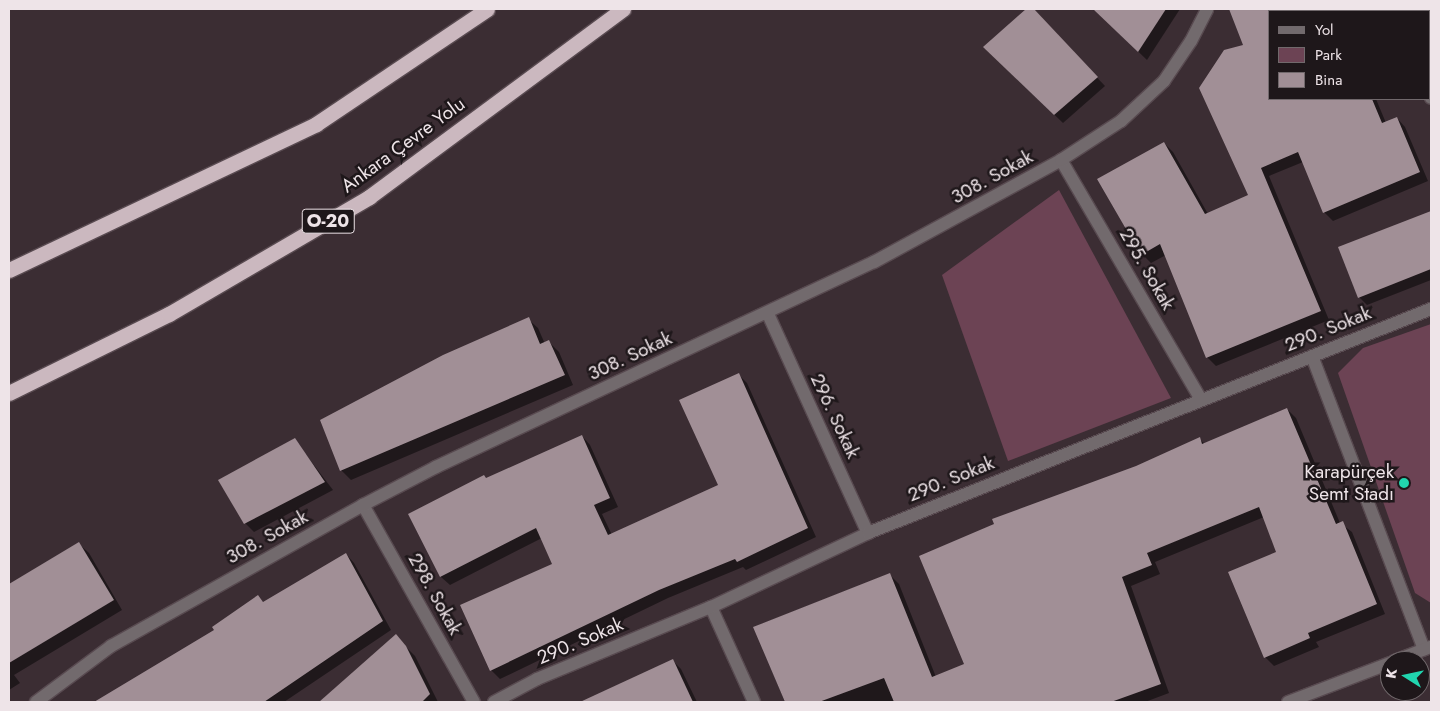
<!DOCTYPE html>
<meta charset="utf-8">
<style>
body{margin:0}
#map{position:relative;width:1440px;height:711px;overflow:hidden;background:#3b2d33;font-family:Jost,sans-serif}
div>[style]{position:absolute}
.green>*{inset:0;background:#6c4354}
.shadow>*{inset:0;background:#0007}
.building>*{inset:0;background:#a18f96}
.roads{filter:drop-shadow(1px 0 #584a50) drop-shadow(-1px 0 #584a50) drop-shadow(0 1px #584a50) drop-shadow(0 -1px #584a50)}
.minor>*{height:12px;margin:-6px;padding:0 6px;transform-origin:6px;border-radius:6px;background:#726a6d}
.highway>*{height:15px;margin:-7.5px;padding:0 7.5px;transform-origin:7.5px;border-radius:7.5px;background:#cbb8bf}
.dots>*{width:14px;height:14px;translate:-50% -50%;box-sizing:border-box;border:2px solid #1e171a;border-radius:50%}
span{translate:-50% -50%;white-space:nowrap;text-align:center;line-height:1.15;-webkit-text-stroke:5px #1e171a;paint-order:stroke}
.shield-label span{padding:1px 4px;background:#1e171a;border:1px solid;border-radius:4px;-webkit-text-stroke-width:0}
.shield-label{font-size:18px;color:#eee4e8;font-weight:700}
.street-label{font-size:19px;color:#eee4e8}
.poi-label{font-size:19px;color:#eee4e8}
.right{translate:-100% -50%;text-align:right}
.frame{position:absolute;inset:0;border:10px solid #eee4e8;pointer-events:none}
.legend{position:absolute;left:1268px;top:10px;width:162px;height:90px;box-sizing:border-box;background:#1e171a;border:1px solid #71696c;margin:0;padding:6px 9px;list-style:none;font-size:15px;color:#eee4e8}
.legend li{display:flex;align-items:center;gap:10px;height:25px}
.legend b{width:25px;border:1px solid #71696c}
.north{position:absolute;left:1380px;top:651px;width:50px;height:50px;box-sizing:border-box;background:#1e171a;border:1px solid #71696c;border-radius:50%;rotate:280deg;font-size:14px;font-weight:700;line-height:20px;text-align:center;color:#eee4e8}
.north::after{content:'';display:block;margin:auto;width:18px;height:22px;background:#21d5af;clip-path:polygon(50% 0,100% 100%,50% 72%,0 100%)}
</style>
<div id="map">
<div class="green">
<i style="clip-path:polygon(1059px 190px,1171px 398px,1008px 461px,942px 275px)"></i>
<i style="clip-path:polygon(1431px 324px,1431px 603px,1415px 593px,1338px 373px,1363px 348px)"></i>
</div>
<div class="shadow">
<i style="clip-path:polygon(1028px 9px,1038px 15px,1105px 86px,1063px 123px,985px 48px)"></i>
<i style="clip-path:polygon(1094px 9px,1180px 9px,1147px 60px)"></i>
<i style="clip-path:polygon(1231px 9px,1309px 11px,1269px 11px,1269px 99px,1376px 99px,1386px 123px,1397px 118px,1405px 127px,1428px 181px,1333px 221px,1324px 212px,1303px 162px,1269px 176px,1329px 320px,1216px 366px,1207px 357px,1166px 255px,1151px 263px,1142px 254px,1164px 143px,1173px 152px,1208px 214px,1250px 196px,1244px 46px)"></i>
<i style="clip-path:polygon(1431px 212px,1431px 280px,1367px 305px,1359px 297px,1340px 248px)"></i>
<i style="clip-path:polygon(528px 319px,538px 328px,545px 344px,549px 342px,559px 352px,573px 385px,351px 480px,341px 470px)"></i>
<i style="clip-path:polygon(738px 374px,747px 383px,816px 537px,746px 570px,743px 567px,668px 598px,500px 679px,491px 670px,554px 564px,542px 538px,450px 585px,441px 577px,409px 514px,582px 436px,590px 445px,618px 507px,602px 514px,612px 535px,720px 486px)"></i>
<i style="clip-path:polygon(1287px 409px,1296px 418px,1340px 523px,1352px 532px,1385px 614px,1316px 642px,1319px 647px,1274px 666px,1265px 657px,1277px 552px,1264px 517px,1155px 562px,1160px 574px,1131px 586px,1169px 693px,1145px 702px,785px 702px,754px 627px,889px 574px,899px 584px,936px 677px,966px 664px,1136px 467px,1199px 439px,1205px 444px)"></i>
<i style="clip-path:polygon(294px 439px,333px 490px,254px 532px,245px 523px)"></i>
<i style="clip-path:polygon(79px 544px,89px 553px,122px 610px,14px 675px,20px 683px,9px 690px,9px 586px)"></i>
<i style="clip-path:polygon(346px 554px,354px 563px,391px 630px,284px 702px,96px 702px,216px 630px,258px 597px,264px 603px)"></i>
<i style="clip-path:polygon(395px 636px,415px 656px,438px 702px,321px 702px)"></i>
<i style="clip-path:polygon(673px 661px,681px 669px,697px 702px,583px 702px)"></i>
</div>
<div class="building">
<i style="clip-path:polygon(1026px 9px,1034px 9px,1098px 77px,1054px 115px,983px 47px)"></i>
<i style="clip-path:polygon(1093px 9px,1166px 9px,1138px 52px)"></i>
<i style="clip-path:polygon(1229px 9px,1269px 9px,1269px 99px,1372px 99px,1382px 123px,1397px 117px,1420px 172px,1323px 213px,1298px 152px,1261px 168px,1321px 311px,1206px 358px,1160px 244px,1141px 255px,1097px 179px,1164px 142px,1205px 214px,1248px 195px,1199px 88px,1224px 50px,1243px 45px)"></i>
<i style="clip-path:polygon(1431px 211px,1431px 269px,1358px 298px,1338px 247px)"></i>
<i style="clip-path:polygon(529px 317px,540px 344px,549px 340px,565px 375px,340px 471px,320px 420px,443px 355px)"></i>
<i style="clip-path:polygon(739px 373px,808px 528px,737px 562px,735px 559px,659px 590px,490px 671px,460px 605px,552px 564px,536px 528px,440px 577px,408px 514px,484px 475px,486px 478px,582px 435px,610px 498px,594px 505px,608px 535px,718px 485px,679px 400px)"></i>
<i style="clip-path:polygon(1287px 408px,1336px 524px,1343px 521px,1377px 604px,1308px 633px,1310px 638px,1264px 658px,1228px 572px,1276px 552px,1259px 507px,1147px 553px,1152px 565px,1122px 577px,1161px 684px,1111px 702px,894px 702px,884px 678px,819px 702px,785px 702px,753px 627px,890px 573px,932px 677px,964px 664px,919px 556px,994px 524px,992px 519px,1136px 466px,1200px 437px,1202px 444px)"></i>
<i style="clip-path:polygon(295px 438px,325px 482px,244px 524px,218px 480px)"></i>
<i style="clip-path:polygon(79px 542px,114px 600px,9px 663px,9px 584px)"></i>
<i style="clip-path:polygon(346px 553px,383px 621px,264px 702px,94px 702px,214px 630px,212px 627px,258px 595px,263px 602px)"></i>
<i style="clip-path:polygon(396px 634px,406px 646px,430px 694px,422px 702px,319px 702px)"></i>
<i style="clip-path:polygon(673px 659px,693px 702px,580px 702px)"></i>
</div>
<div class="roads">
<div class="minor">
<i style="left:1376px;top:9px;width:3px;rotate:45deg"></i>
<i style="left:1429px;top:93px;width:5px;rotate:68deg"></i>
<i style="left:1061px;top:160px;width:276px;rotate:59.7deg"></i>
<i style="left:768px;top:314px;width:241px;rotate:65.5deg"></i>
<i style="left:1312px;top:356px;width:314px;rotate:69.1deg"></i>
<i style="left:363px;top:505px;width:226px;rotate:60.6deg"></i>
<i style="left:711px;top:607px;width:104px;rotate:65.6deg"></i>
<i style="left:1394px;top:661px;width:40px;rotate:-21deg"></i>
<i style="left:36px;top:702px;width:94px;rotate:-36.7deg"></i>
<i style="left:111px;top:646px;width:289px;rotate:-29.2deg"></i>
<i style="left:363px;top:505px;width:82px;rotate:-27.5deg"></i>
<i style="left:436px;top:467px;width:484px;rotate:-25.1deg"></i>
<i style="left:874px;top:262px;width:213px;rotate:-28.6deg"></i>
<i style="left:1061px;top:160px;width:72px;rotate:-33deg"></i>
<i style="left:1121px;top:121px;width:59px;rotate:-42.9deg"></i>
<i style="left:1164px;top:81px;width:48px;rotate:-56deg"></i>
<i style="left:1191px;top:41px;width:36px;rotate:-63deg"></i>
<i style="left:494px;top:702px;width:49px;rotate:-28.1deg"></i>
<i style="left:537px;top:679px;width:188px;rotate:-22.5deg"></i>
<i style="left:711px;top:607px;width:174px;rotate:-25.2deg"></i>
<i style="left:868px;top:533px;width:606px;rotate:-21.7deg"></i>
<i style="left:1288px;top:702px;width:109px;rotate:-20.9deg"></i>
</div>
<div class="highway">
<i style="left:9px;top:270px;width:340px;rotate:-25.4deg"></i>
<i style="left:316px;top:124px;width:206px;rotate:-33.9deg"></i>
<i style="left:9px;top:393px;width:178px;rotate:-26.3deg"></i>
<i style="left:169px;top:314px;width:232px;rotate:-30.3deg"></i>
<i style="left:369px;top:197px;width:316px;rotate:-36.5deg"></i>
</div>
</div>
<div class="dots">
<i style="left:1404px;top:483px;background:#21d5af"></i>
</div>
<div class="shield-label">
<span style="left:328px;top:221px">O-20</span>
</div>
<div class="street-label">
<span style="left:403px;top:145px;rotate:-36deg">Ankara Çevre Yolu</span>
<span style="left:992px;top:177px;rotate:-29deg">308. Sokak</span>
<span style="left:1147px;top:269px;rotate:60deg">295. Sokak</span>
<span style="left:1328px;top:329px;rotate:-22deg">290. Sokak</span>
<span style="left:630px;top:356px;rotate:-25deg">308. Sokak</span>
<span style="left:835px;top:416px;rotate:65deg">296. Sokak</span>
<span style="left:951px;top:479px;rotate:-22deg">290. Sokak</span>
<span style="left:267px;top:537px;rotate:-29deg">308. Sokak</span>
<span style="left:435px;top:594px;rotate:61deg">298. Sokak</span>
<span style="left:580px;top:641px;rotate:-23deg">290. Sokak</span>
</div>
<div class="poi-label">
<span class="right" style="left:1394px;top:483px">Karapürçek<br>Semt Stadı</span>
</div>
<div class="frame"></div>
<ul class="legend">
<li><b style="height:6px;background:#726a6d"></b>Yol</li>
<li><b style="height:14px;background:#6c4354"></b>Park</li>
<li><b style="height:14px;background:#a18f96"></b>Bina</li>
</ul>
<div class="north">K</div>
</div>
